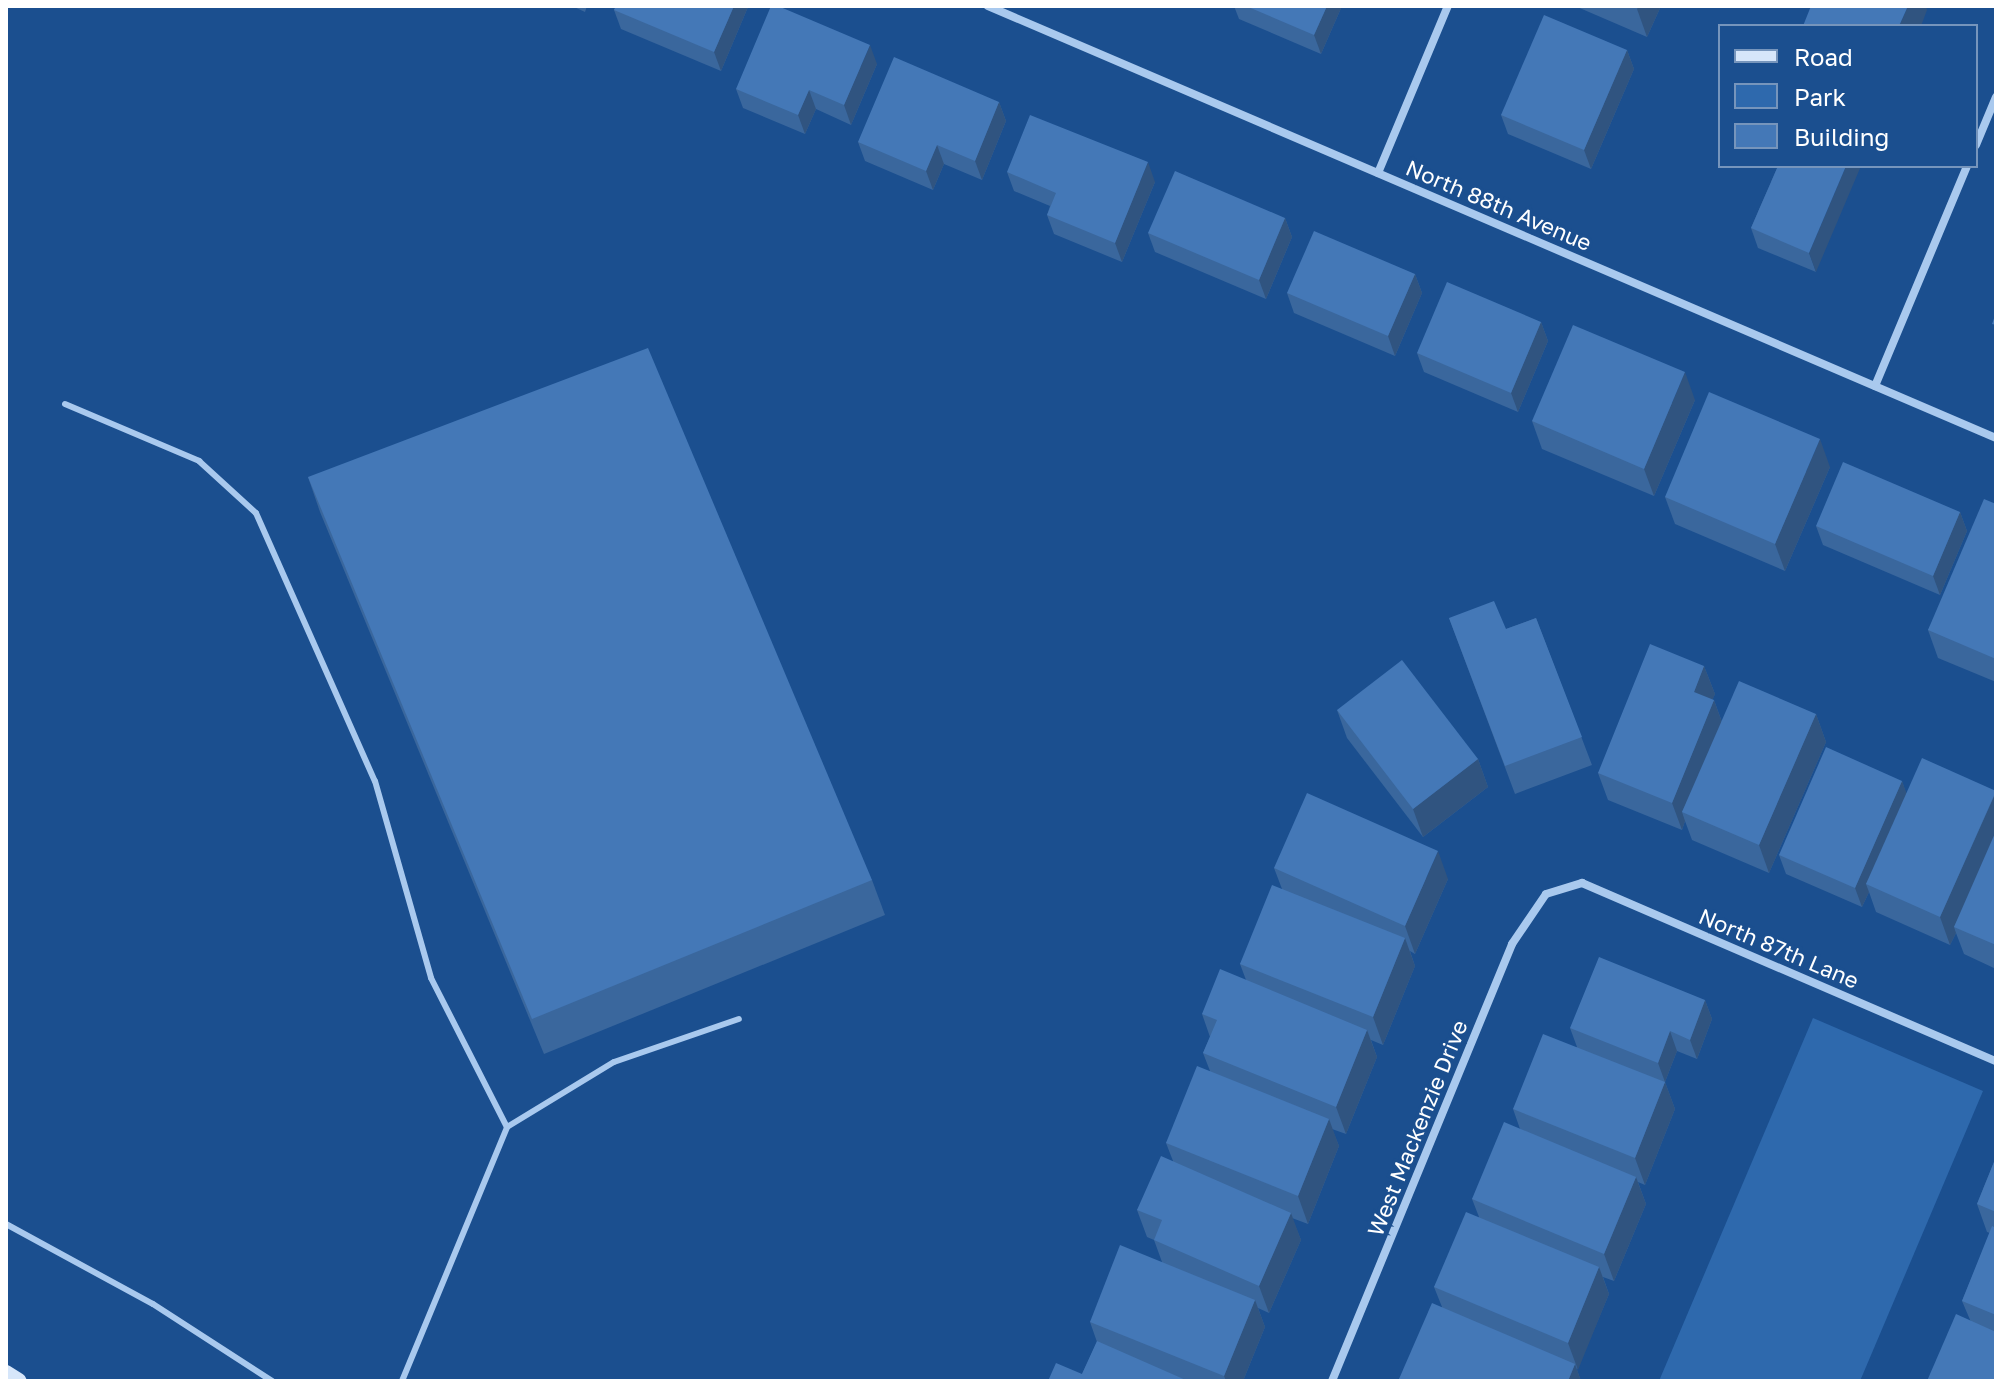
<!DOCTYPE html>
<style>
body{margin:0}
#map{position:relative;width:2002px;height:1387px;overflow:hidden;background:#1b4f8f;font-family:"Golos Text",sans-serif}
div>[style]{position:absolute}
.green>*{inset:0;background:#2e69ad}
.lane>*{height:6px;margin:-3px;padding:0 3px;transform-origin:3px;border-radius:3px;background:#a9c9ee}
.street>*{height:8px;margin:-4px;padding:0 4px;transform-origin:4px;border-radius:4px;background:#a9c9ee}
.secondary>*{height:16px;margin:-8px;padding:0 8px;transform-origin:8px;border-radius:8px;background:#d6e6fa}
.wall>*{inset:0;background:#3a679d}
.shaded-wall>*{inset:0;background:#305480}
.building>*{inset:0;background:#4478b7}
span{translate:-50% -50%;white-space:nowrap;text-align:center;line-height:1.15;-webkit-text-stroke:6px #1b4f8f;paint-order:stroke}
.street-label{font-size:22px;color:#fff}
.frame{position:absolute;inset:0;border:8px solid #fff;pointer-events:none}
.legend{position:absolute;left:1718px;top:24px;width:260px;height:144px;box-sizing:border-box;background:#1b4f8f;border:2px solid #7695bc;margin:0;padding:10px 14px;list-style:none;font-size:24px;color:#fff}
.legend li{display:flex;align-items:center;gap:16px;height:40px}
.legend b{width:40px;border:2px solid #7695bc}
</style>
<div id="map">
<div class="green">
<i style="clip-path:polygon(1813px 1018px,1983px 1091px,1860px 1381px,1659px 1381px)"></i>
</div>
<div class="lane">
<i style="left:65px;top:404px;width:146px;rotate:23deg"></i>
<i style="left:199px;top:461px;width:77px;rotate:42.4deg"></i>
<i style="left:256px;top:513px;width:293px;rotate:66.1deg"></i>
<i style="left:375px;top:781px;width:205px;rotate:74.1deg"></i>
<i style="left:431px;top:978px;width:167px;rotate:63deg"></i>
<i style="left:6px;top:1224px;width:167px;rotate:28.6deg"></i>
<i style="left:153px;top:1304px;width:142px;rotate:32.9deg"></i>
<i style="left:402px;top:1381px;width:275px;rotate:-67.5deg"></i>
<i style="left:507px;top:1127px;width:125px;rotate:-31.3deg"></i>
<i style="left:614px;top:1062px;width:132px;rotate:-19deg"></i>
</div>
<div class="street">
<i style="left:988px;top:6px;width:1097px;rotate:23.2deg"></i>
<i style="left:1976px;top:145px;width:52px;rotate:-67.4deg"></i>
<i style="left:1378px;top:173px;width:181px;rotate:-67.3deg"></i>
<i style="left:1875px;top:386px;width:238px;rotate:-67.3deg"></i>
<i style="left:1332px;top:1381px;width:473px;rotate:-67.6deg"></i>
<i style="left:1512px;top:944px;width:60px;rotate:-55.8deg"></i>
<i style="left:1546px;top:894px;width:38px;rotate:-17deg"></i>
<i style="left:1582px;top:883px;width:451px;rotate:23.3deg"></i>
</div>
<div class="secondary">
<i style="left:6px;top:1373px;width:15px;rotate:32deg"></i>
</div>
<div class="wall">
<i style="clip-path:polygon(572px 6px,587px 6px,585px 12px)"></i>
<i style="clip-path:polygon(616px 6px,748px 6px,748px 7px,721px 71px,621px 29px,614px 10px)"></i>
<i style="clip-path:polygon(1234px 6px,1342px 6px,1321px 54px,1239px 19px)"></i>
<i style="clip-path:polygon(1575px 6px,1661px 6px,1647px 37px)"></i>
<i style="clip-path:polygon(1627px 50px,1634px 69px,1591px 169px,1508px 134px,1501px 115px)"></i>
<i style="clip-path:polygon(877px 64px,851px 125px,816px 109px,805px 134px,743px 108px,736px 89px)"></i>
<i style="clip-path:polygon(999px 102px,1006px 121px,982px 180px,944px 164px,933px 190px,865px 161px,858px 142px)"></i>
<i style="clip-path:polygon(1778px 166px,1816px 272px,1758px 248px,1751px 228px)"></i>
<i style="clip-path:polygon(1007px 172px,1155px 182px,1122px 262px,1054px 234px,1047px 215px,1050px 206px,1014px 191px)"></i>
<i style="clip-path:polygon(1285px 218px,1292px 237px,1266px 299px,1155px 252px,1148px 233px)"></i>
<i style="clip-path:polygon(1415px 274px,1422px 293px,1395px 356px,1294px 313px,1287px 293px)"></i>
<i style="clip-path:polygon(1541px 322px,1548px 341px,1518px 412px,1424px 372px,1417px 353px)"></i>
<i style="clip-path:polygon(1695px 400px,1654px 496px,1542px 449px,1532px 421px)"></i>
<i style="clip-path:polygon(1830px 467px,1785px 571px,1675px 524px,1665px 497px)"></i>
<i style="clip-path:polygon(308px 477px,872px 880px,885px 915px,544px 1054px,320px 512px)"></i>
<i style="clip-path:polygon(1996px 504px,1996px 682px,1938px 658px,1928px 630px)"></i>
<i style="clip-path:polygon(1960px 512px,1967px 531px,1940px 595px,1823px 545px,1816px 526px)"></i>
<i style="clip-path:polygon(1449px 618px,1506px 629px,1536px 618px,1592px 765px,1515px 794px)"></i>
<i style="clip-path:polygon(1704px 666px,1715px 694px,1712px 700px,1714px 700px,1722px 722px,1816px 714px,1826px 742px,1769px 873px,1692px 840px,1685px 821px,1682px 830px,1608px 800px,1598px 773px)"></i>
<i style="clip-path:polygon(1337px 710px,1478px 759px,1488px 787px,1423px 837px,1347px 738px)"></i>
<i style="clip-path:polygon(1902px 781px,1906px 793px,1996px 791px,1996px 969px,1964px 954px,1956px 933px,1950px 945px,1876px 912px,1869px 892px,1862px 907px,1786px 874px,1779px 855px)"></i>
<i style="clip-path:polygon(1274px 868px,1448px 879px,1415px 954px,1410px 951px,1415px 966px,1383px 1045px,1371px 1040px,1377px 1057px,1346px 1134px,1332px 1129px,1339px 1146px,1308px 1224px,1292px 1218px,1301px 1240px,1269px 1313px,1258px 1308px,1265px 1327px,1243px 1381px,1048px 1381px,1082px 1374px,1097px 1342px,1090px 1322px,1162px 1262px,1154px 1240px,1147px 1237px,1137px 1210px,1173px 1161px,1166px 1143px,1210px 1071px,1203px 1053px,1210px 1037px,1202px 1014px,1246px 980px,1240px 964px,1282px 889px)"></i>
<i style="clip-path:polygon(1705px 1000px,1712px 1019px,1697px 1059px,1677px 1051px,1665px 1082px,1675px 1109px,1645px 1185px,1638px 1182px,1646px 1204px,1614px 1281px,1603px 1277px,1609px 1294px,1577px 1370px,1581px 1381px,1400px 1381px,1399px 1379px,1442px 1307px,1434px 1287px,1479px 1217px,1472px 1199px,1520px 1129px,1513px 1109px,1577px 1047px,1570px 1028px)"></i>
<i style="clip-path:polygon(1996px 1157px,1996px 1381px,1962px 1301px,1990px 1233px,1987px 1232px,1977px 1204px)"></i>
</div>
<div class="shaded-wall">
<i style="clip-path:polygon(734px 6px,748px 6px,748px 7px,721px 71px,714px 52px)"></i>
<i style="clip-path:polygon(1327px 6px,1342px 6px,1321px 54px,1314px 35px)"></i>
<i style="clip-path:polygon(1639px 6px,1661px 6px,1647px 37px,1637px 9px)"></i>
<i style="clip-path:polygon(1908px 6px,1926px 6px,1927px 10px,1921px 26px,1899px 26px)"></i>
<i style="clip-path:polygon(870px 45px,877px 64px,851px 125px,844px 105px)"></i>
<i style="clip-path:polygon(1627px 50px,1634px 69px,1591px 169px,1584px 150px)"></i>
<i style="clip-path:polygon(809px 90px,816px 109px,805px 134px,798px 115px)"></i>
<i style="clip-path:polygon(999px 102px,1006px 121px,982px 180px,975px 161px)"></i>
<i style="clip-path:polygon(937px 145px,944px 164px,933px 190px,926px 171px)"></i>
<i style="clip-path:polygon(1148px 162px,1155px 182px,1122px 262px,1115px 243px)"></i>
<i style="clip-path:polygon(1846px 166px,1861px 166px,1816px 272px,1809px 253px)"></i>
<i style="clip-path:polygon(1285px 218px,1292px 237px,1266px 299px,1259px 280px)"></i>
<i style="clip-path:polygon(1415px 274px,1422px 293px,1395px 356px,1388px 336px)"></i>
<i style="clip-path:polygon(1541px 322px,1548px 341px,1518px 412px,1511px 393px)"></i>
<i style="clip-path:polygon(1685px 372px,1695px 400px,1654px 496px,1644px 469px)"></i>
<i style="clip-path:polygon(1820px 439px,1830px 467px,1785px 571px,1775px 544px)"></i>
<i style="clip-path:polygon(1960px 512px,1967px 531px,1940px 595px,1933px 576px)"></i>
<i style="clip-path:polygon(1704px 666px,1715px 694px,1704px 719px,1694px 692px)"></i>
<i style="clip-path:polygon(1714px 700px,1724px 728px,1682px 812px,1685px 821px,1682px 830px,1672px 803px)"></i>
<i style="clip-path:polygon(1816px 714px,1826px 742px,1769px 873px,1759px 845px)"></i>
<i style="clip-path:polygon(1478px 759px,1488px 787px,1423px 837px,1413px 809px)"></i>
<i style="clip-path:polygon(1902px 781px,1909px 800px,1866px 884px,1869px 892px,1862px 907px,1855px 888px)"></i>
<i style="clip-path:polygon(1996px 792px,1996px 843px,1954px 927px,1956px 933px,1950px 945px,1940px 917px)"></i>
<i style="clip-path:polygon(1438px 851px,1448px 879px,1415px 954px,1405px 926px)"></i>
<i style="clip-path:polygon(1405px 938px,1415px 966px,1383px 1045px,1373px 1017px)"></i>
<i style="clip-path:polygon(1705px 1000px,1712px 1019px,1697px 1059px,1690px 1040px)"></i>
<i style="clip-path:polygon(1367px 1030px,1377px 1057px,1346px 1134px,1336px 1107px)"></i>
<i style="clip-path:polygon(1670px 1031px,1677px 1051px,1665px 1082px,1675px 1109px,1645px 1185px,1635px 1158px,1665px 1082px,1658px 1063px)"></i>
<i style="clip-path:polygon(1329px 1119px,1339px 1146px,1308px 1224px,1298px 1196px)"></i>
<i style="clip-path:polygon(1636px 1177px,1646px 1204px,1614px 1281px,1604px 1254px)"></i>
<i style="clip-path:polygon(1291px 1213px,1301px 1240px,1269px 1313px,1259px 1286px)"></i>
<i style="clip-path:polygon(1599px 1267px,1609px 1294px,1578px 1370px,1568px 1343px)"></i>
<i style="clip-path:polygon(1255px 1300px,1265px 1327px,1243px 1381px,1226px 1381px,1224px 1376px)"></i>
<i style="clip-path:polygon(1575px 1364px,1581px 1381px,1568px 1381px)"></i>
</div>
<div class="building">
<i style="clip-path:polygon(616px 6px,734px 6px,714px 52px,614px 10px)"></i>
<i style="clip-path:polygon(771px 6px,778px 6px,870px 45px,844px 105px,809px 90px,798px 115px,736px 89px)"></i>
<i style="clip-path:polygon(1246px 6px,1327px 6px,1314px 35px)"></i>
<i style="clip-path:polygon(1811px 6px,1908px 6px,1899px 26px,1803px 26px)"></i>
<i style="clip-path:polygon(1544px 15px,1627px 50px,1584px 150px,1501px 115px)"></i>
<i style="clip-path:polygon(894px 57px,999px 102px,975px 161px,937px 145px,926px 171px,858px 142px)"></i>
<i style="clip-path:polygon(1030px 115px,1148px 162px,1115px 243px,1047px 215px,1056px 193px,1007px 172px)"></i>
<i style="clip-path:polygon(1778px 166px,1846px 166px,1809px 253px,1751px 228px)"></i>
<i style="clip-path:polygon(1175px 171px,1285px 218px,1259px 280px,1148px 233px)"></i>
<i style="clip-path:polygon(1314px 231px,1415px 274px,1388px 336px,1287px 293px)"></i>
<i style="clip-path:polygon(1447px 282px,1541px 322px,1511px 393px,1417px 353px)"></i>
<i style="clip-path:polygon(1996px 313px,1996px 325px,1992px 324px)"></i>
<i style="clip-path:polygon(1573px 325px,1685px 372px,1644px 469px,1532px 421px)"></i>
<i style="clip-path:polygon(648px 348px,872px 880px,532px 1019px,308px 477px)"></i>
<i style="clip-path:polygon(1709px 392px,1820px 439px,1775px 544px,1665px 497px)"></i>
<i style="clip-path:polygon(1843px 462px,1960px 512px,1933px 576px,1816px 526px)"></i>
<i style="clip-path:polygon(1984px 499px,1996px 504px,1996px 659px,1928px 630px)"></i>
<i style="clip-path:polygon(1494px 601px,1506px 629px,1536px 618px,1582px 737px,1505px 766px,1449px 618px)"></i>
<i style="clip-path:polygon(1650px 644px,1704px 666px,1694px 692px,1714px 700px,1672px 803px,1598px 773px)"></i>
<i style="clip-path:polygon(1402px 660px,1478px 759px,1413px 809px,1337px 710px)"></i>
<i style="clip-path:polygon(1739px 681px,1816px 714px,1759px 845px,1682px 812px)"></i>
<i style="clip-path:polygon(1826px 747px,1902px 781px,1855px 888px,1779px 855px)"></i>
<i style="clip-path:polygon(1922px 758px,1996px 791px,1940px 917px,1866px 884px)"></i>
<i style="clip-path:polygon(1307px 793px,1438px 851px,1405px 926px,1274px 868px)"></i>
<i style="clip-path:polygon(1996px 831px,1996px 945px,1954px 927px)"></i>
<i style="clip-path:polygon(1272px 885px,1405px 938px,1373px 1017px,1240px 964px)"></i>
<i style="clip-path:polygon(1599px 957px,1705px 1000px,1690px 1040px,1670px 1031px,1658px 1063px,1570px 1028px)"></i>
<i style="clip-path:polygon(1220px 969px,1367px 1030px,1336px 1107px,1203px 1053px,1217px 1020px,1202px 1014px)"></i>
<i style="clip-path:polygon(1543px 1034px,1665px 1082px,1635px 1158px,1513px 1109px)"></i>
<i style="clip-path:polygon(1197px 1066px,1329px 1119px,1298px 1196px,1166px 1143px)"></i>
<i style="clip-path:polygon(1504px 1122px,1636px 1177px,1604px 1254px,1472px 1199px)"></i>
<i style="clip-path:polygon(1161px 1156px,1291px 1213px,1259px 1286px,1154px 1240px,1162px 1220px,1137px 1210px)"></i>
<i style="clip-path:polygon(1996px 1157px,1996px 1212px,1977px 1204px)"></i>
<i style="clip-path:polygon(1466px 1212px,1599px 1267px,1568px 1343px,1434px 1287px)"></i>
<i style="clip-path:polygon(1992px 1226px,1996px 1228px,1996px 1315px,1962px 1301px)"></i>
<i style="clip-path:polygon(1120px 1245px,1255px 1300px,1224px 1376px,1090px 1322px)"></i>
<i style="clip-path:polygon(1432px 1303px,1575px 1364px,1568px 1381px,1404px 1381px,1399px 1379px)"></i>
<i style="clip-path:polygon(1956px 1314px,1996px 1332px,1996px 1381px,1927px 1381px)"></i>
<i style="clip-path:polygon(1097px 1341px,1188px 1381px,1048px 1381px,1056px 1363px,1082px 1374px)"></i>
</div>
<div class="street-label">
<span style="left:1499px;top:205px;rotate:23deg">North 88th Avenue</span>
<span style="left:1779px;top:948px;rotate:23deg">North 87th Lane</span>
<span style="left:1417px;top:1128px;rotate:-68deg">West Mackenzie Drive</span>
</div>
<div class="frame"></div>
<ul class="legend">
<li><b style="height:10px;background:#d6e6fa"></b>Road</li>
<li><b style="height:22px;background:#2e69ad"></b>Park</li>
<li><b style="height:22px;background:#4478b7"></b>Building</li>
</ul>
</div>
